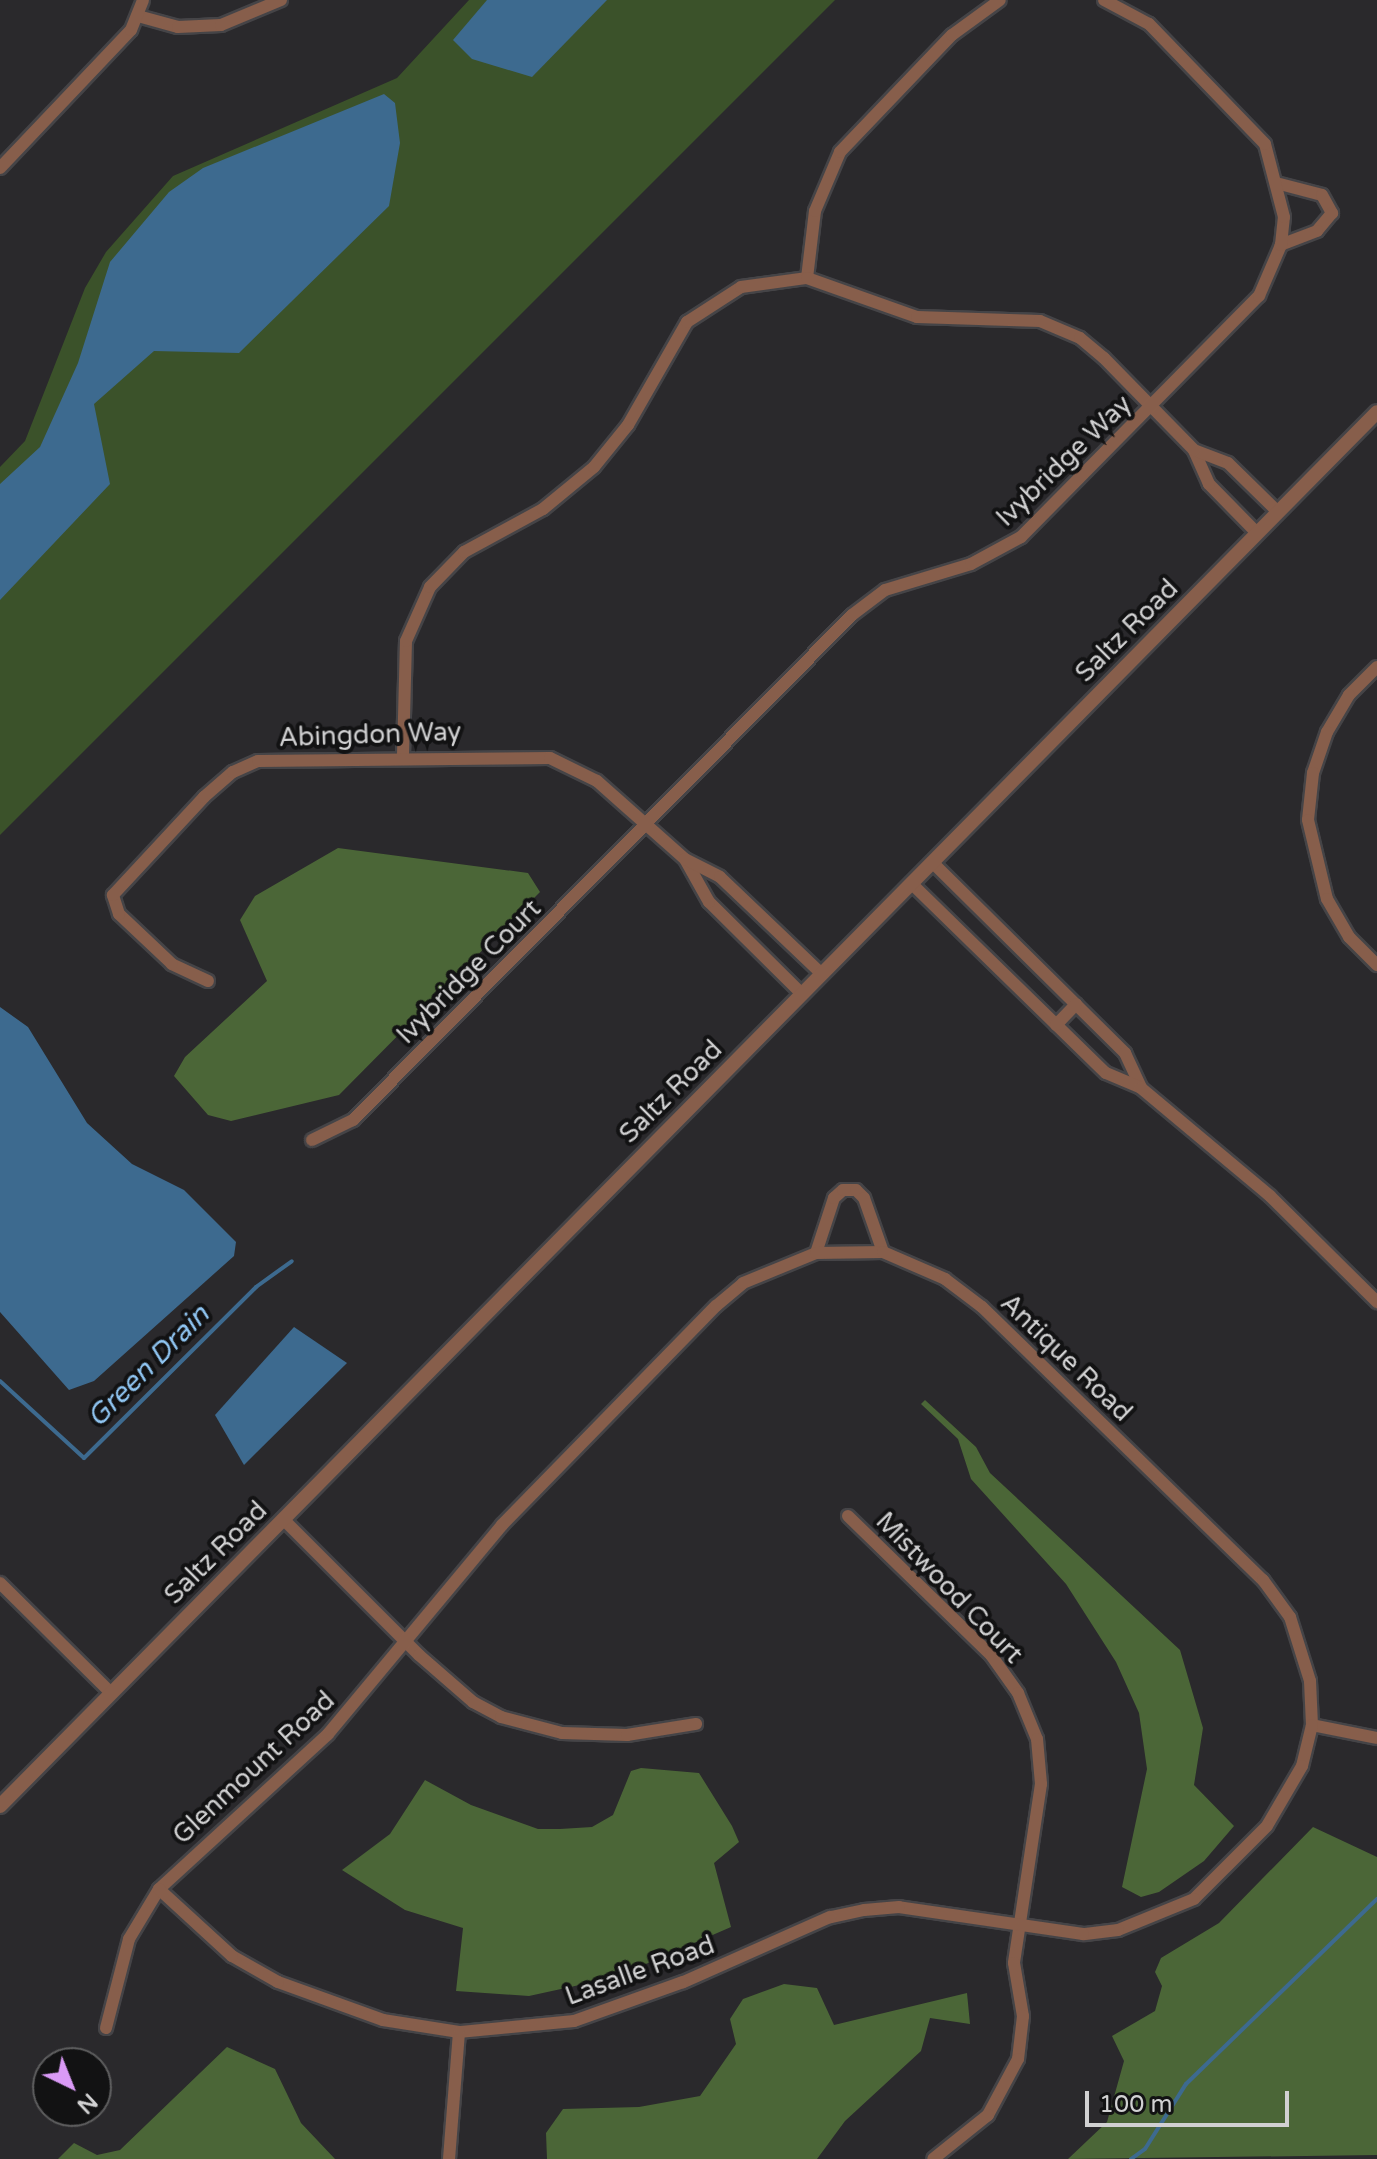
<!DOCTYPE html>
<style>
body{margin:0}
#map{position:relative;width:1377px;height:2159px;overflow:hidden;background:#2a292c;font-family:"Varela Round",sans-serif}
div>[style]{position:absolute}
.green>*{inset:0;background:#3b522a}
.forest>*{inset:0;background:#4b6637}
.water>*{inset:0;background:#3d6a8f}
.stream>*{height:4px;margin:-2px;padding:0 2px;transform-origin:2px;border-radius:2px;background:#3d6a8f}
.roads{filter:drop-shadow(2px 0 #454447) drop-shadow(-2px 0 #454447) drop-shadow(0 2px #454447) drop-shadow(0 -2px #454447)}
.minor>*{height:12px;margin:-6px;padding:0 6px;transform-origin:6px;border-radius:6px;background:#875e4b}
.tertiary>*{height:14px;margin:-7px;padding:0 7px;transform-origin:7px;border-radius:7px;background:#875e4b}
span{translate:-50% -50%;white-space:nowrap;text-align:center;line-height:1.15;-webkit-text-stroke:8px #121213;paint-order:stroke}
.street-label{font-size:26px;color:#d1d1d2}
.water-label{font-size:28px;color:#90c6f3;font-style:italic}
.north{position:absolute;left:32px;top:2047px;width:80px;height:80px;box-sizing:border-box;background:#121213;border:2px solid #5e5e5f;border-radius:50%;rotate:137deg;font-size:22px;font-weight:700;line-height:32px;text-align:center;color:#d1d1d2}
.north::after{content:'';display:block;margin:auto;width:28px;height:36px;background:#da9af6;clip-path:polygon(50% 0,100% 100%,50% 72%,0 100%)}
.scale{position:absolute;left:1085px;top:2091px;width:204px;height:36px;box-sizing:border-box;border:4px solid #d1d1d2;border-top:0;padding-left:10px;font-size:24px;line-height:28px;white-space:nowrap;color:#d1d1d2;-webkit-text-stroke:6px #121213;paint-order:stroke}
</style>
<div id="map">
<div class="green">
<i style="clip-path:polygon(469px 0,835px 0,0 835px,0 467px,25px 441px,85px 288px,106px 252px,173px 176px,397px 78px)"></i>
</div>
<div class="forest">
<i style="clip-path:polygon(338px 848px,528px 873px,540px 892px,339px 1095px,231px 1121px,208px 1115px,174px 1076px,185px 1057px,267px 981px,240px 920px,255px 896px)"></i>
<i style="clip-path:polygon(925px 1400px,976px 1447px,990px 1473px,1180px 1650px,1203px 1728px,1194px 1785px,1234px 1826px,1204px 1861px,1159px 1892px,1141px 1897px,1122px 1887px,1147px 1769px,1139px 1713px,1116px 1662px,1066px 1584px,971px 1479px,958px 1439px,921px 1404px)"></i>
<i style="clip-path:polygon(641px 1768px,699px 1773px,732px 1826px,739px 1842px,714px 1863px,731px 1927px,616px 1977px,529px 1996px,456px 1991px,463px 1928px,405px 1910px,342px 1870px,390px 1834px,425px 1780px,471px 1805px,538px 1829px,560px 1829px,592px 1827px,613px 1815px,631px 1771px)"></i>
<i style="clip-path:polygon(1313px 1827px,1377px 1857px,1377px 2155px,1068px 2159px,1107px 2122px,1124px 2061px,1112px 2036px,1155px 2011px,1162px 1986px,1155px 1972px,1161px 1958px,1219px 1923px)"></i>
<i style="clip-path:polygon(784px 1984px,817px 1988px,834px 2025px,967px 1993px,970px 2024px,930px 2018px,921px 2051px,845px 2121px,817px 2159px,547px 2159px,546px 2133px,563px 2109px,639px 2107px,700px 2096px,736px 2044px,730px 2019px,743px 1999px)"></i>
<i style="clip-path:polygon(227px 2047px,275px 2069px,301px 2123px,335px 2159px,58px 2159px,74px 2143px,97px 2155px,120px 2150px)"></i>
</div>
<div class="water">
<i style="clip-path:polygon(487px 0,607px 0,532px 77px,472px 59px,453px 40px)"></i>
<i style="clip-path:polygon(384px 94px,395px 103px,400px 143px,389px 206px,239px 353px,154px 351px,94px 404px,110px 484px,0 600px,0 484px,40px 447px,78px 363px,110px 262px,169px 192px,203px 168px)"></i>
<i style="clip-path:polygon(0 1007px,28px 1027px,87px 1123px,132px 1164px,184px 1190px,236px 1242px,234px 1256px,94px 1381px,69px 1390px,0 1312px)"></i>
<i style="clip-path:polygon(294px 1327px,347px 1363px,244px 1465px,215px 1415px)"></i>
</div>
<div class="stream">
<i style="left:0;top:1381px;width:114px;rotate:42.5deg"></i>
<i style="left:84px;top:1458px;width:243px;rotate:-44.8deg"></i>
<i style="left:256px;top:1287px;width:44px;rotate:-35.8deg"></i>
<i style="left:1131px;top:2159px;width:17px;rotate:-36deg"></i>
<i style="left:1145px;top:2149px;width:77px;rotate:-57.8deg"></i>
<i style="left:1186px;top:2084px;width:266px;rotate:-44.1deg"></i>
</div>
<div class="roads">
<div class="minor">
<i style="left:138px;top:16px;width:41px;rotate:15.4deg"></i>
<i style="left:178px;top:27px;width:43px;rotate:-2.7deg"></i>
<i style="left:221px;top:25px;width:65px;rotate:-22.6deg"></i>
<i style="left:0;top:168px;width:190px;rotate:-46.5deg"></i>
<i style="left:131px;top:30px;width:32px;rotate:-68deg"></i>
<i style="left:1280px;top:184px;width:43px;rotate:14.7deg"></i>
<i style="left:1322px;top:195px;width:21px;rotate:61deg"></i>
<i style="left:1332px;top:213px;width:23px;rotate:130deg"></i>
<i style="left:1317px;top:231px;width:39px;rotate:159deg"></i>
<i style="left:807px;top:278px;width:67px;rotate:-83.2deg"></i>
<i style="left:815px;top:211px;width:64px;rotate:-67deg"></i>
<i style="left:840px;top:152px;width:162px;rotate:-46.3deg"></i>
<i style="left:952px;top:35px;width:59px;rotate:-36.1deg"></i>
<i style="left:1257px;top:533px;width:69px;rotate:-134.4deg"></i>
<i style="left:1209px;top:484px;width:37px;rotate:-114deg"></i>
<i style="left:1194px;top:450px;width:36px;rotate:21deg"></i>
<i style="left:1228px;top:463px;width:70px;rotate:44.4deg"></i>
<i style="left:1377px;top:667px;width:40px;rotate:135deg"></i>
<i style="left:1349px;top:695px;width:43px;rotate:120.7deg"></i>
<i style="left:1327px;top:732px;width:43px;rotate:108.9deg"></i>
<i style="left:1313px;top:773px;width:47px;rotate:96.1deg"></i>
<i style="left:1308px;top:820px;width:81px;rotate:76.5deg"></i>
<i style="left:1327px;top:899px;width:44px;rotate:59.9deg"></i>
<i style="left:1349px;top:937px;width:40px;rotate:45deg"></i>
<i style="left:403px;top:755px;width:114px;rotate:-88.5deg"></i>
<i style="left:406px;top:641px;width:59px;rotate:-66deg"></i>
<i style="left:430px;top:587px;width:49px;rotate:-45.8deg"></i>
<i style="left:464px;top:552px;width:90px;rotate:-28.6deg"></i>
<i style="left:543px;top:509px;width:66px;rotate:-39.5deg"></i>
<i style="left:594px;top:467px;width:54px;rotate:-51deg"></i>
<i style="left:628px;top:425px;width:119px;rotate:-60.2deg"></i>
<i style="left:687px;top:322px;width:64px;rotate:-32.9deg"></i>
<i style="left:741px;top:287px;width:67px;rotate:-7.8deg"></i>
<i style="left:807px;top:278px;width:117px;rotate:19.5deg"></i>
<i style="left:917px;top:317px;width:123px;rotate:1.9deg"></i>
<i style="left:1040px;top:321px;width:43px;rotate:23deg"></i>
<i style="left:1080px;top:338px;width:31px;rotate:40deg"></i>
<i style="left:1104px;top:358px;width:129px;rotate:45.6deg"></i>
<i style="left:932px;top:862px;width:272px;rotate:44.7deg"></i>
<i style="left:1125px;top:1053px;width:38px;rotate:65deg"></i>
<i style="left:911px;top:883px;width:272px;rotate:44.3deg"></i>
<i style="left:1106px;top:1073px;width:38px;rotate:23deg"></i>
<i style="left:1141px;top:1088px;width:168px;rotate:39.9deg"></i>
<i style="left:1270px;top:1196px;width:151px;rotate:44.7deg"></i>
<i style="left:208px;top:981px;width:40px;rotate:-155deg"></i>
<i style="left:172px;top:964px;width:73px;rotate:-136.7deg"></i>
<i style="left:119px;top:914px;width:20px;rotate:-108deg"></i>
<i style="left:113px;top:895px;width:134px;rotate:-47.1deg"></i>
<i style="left:204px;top:797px;width:38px;rotate:-41deg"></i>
<i style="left:233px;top:772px;width:27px;rotate:-24deg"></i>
<i style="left:258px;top:761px;width:292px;rotate:-0.6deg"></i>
<i style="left:550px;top:758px;width:52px;rotate:26.1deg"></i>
<i style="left:597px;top:781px;width:118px;rotate:41.6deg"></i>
<i style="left:802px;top:994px;width:131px;rotate:-135.3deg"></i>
<i style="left:709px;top:902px;width:49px;rotate:-119.2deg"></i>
<i style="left:685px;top:859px;width:39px;rotate:27deg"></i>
<i style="left:720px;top:877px;width:141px;rotate:43.6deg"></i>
<i style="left:1056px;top:1025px;width:29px;rotate:-46deg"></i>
<i style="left:312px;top:1140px;width:46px;rotate:-26deg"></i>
<i style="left:353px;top:1120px;width:710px;rotate:-45.34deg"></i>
<i style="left:852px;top:615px;width:41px;rotate:-37.1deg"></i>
<i style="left:885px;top:590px;width:90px;rotate:-16.8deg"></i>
<i style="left:971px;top:564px;width:57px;rotate:-28.4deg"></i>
<i style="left:1021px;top:537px;width:339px;rotate:-45.4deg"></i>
<i style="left:1259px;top:296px;width:56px;rotate:-66.7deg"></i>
<i style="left:1281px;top:245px;width:28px;rotate:-84deg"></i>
<i style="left:1284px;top:217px;width:75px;rotate:-104.6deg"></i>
<i style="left:1265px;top:144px;width:167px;rotate:-134deg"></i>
<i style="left:1149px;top:24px;width:51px;rotate:-151.9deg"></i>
<i style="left:816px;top:1253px;width:58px;rotate:-71.9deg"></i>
<i style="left:834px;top:1198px;width:12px;rotate:-42deg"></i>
<i style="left:843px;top:1190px;width:13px"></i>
<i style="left:856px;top:1190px;width:11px;rotate:45deg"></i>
<i style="left:864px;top:1198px;width:57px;rotate:70.6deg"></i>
<i style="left:848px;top:1516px;width:199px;rotate:44.2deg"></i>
<i style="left:991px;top:1655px;width:47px;rotate:54.6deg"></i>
<i style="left:1018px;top:1693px;width:50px;rotate:67.6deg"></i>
<i style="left:1037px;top:1739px;width:45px;rotate:84.9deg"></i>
<i style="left:1041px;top:1784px;width:181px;rotate:98.6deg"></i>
<i style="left:1014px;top:1963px;width:54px;rotate:80.4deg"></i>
<i style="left:1023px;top:2016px;width:43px;rotate:96.6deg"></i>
<i style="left:1018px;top:2059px;width:64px;rotate:118.2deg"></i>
<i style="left:988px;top:2115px;width:70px;rotate:141.3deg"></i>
<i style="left:283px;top:1519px;width:192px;rotate:45deg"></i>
<i style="left:419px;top:1655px;width:72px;rotate:41deg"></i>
<i style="left:473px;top:1702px;width:32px;rotate:28deg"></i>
<i style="left:501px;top:1717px;width:63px;rotate:14.7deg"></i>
<i style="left:562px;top:1733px;width:65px;rotate:1.8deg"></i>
<i style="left:627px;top:1735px;width:70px;rotate:-9.1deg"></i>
<i style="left:0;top:1583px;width:156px;rotate:44.7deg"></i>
<i style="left:1312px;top:1725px;width:66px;rotate:11.3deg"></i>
<i style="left:106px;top:2028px;width:92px;rotate:-75.5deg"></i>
<i style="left:129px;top:1939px;width:58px;rotate:-59deg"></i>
<i style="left:159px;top:1889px;width:229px;rotate:-42.5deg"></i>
<i style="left:328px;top:1734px;width:272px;rotate:-50.2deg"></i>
<i style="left:502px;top:1525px;width:306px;rotate:-45.7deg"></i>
<i style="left:716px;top:1306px;width:35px;rotate:-40deg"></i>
<i style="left:743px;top:1283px;width:79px;rotate:-22.3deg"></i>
<i style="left:816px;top:1253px;width:67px;rotate:-0.9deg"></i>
<i style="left:883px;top:1252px;width:68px;rotate:23.5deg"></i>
<i style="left:945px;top:1279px;width:46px;rotate:37.1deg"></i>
<i style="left:982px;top:1307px;width:392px;rotate:44.2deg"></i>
<i style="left:1263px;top:1580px;width:46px;rotate:53.9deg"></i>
<i style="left:1290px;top:1617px;width:67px;rotate:72.6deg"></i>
<i style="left:1310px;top:1681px;width:44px;rotate:87.4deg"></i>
<i style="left:1312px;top:1725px;width:42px;rotate:103.7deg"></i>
<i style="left:1302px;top:1766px;width:69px;rotate:120.3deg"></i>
<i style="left:1267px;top:1826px;width:103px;rotate:135deg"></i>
<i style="left:1194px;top:1899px;width:82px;rotate:157.8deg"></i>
<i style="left:1118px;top:1930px;width:35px;rotate:173deg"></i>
<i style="left:1083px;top:1934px;width:186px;rotate:-171.7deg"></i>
<i style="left:899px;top:1907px;width:35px;rotate:175deg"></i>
<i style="left:864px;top:1910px;width:35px;rotate:168deg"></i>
<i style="left:830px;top:1917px;width:161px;rotate:156.1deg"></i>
<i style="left:683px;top:1982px;width:116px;rotate:160.3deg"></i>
<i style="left:574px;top:2021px;width:116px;rotate:174.5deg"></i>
<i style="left:459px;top:2032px;width:77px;rotate:-171deg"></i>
<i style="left:383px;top:2020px;width:112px;rotate:-160.1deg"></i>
<i style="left:278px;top:1982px;width:53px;rotate:-150.5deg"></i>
<i style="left:232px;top:1956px;width:99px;rotate:-137.5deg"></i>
<i style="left:449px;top:2159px;width:127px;rotate:-85.5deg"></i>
</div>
<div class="tertiary">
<i style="left:0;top:1806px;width:1959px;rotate:-45.35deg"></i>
</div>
</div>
<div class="street-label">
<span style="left:1064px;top:461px;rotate:-44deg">Ivybridge Way</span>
<span style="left:1127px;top:631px;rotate:-45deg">Saltz Road</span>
<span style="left:370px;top:735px;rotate:-2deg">Abingdon Way</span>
<span style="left:469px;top:972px;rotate:-45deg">Ivybridge Court</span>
<span style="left:671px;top:1092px;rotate:-45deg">Saltz Road</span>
<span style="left:1066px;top:1358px;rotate:44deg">Antique Road</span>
<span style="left:216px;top:1553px;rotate:-45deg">Saltz Road</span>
<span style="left:949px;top:1588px;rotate:46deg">Mistwood Court</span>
<span style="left:254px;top:1768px;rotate:-43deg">Glenmount Road</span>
<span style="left:640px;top:1971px;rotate:-20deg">Lasalle Road</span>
</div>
<div class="water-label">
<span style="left:148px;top:1366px;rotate:-45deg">Green Drain</span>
</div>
<div class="north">N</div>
<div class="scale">100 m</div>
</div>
